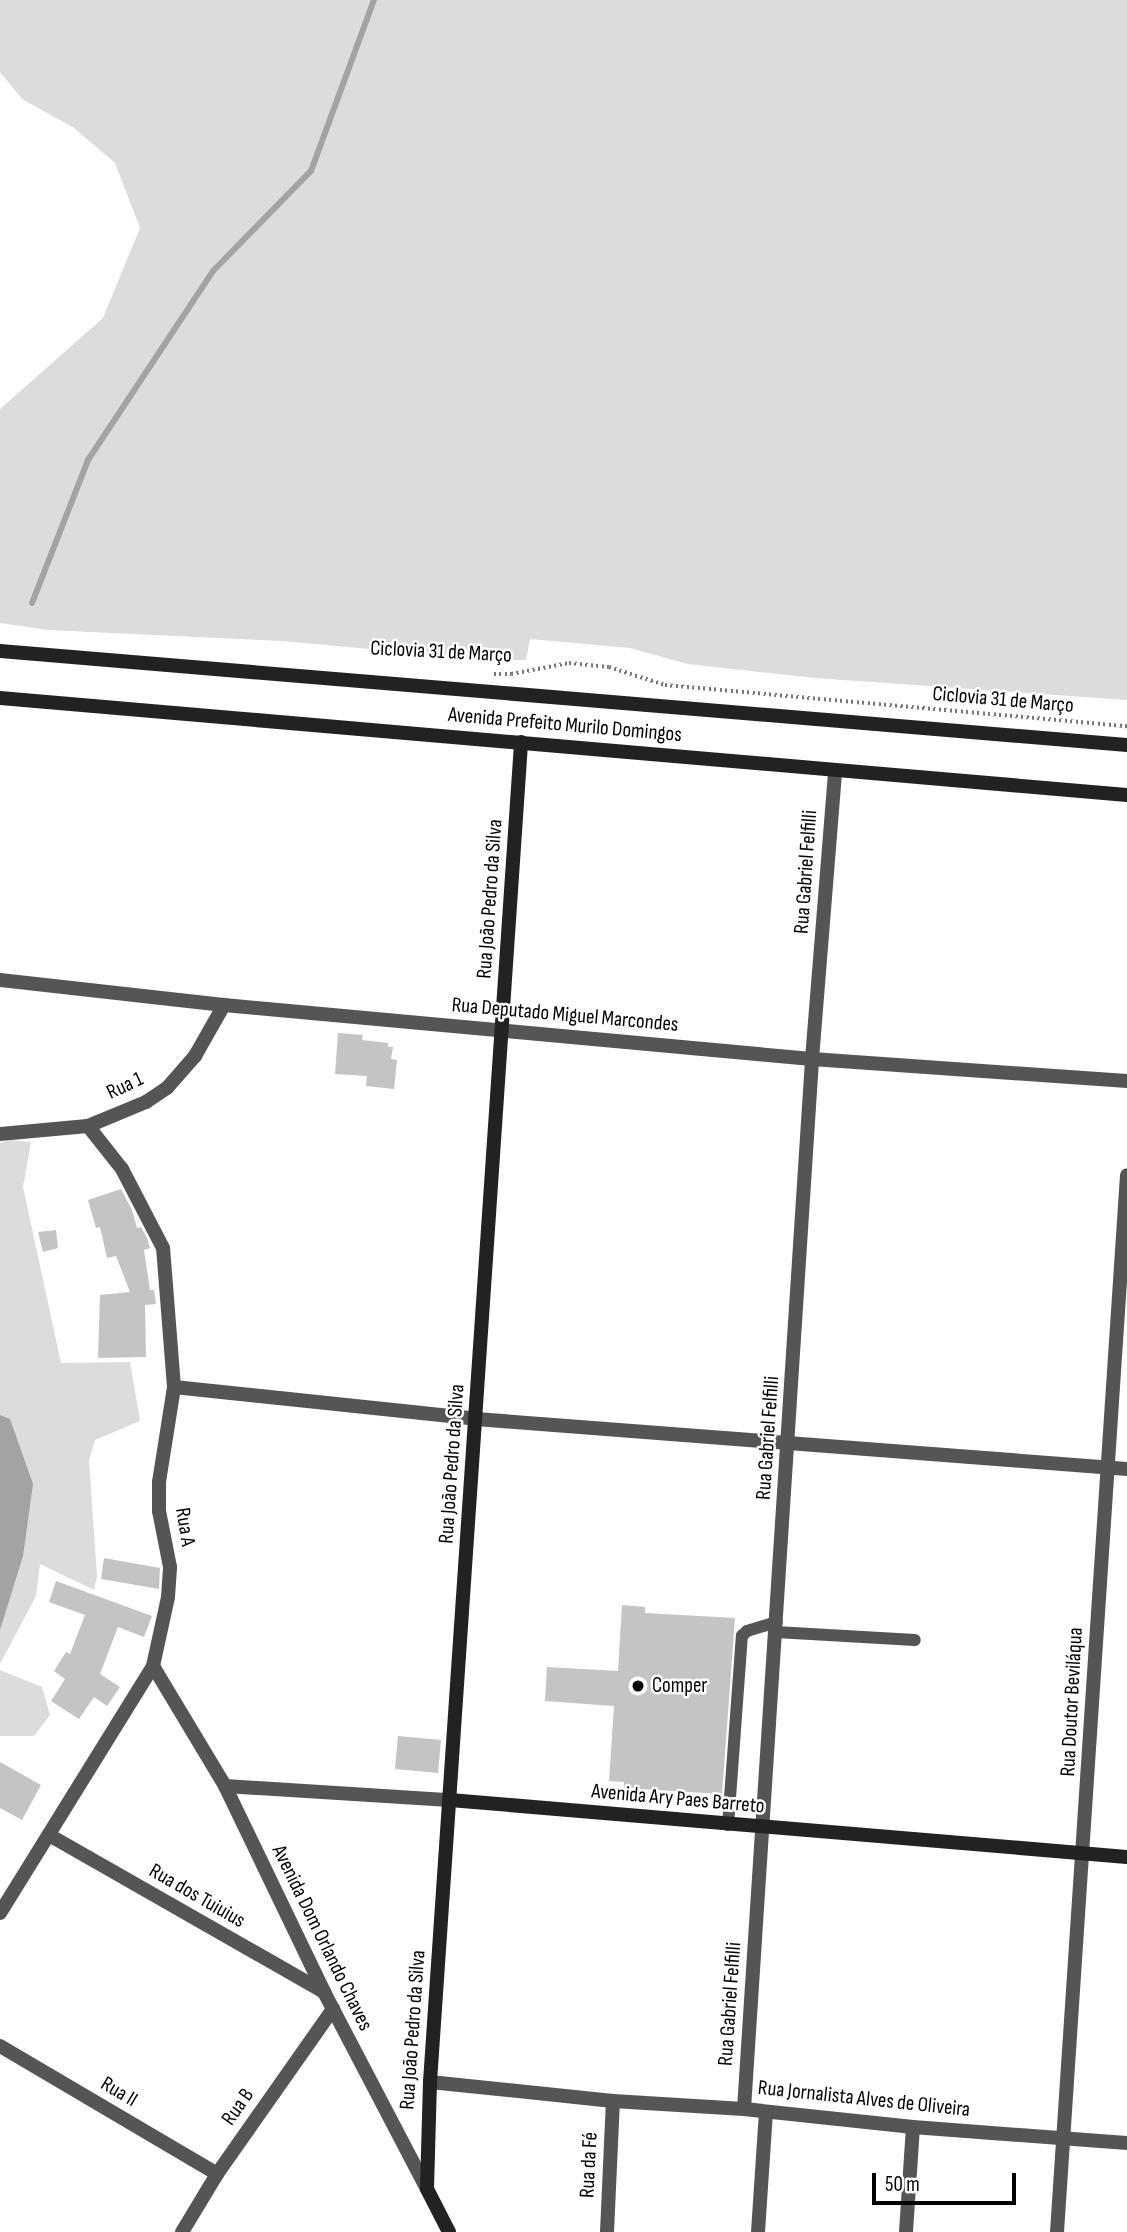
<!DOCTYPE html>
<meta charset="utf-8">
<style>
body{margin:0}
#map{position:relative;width:1127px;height:2232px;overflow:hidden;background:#fff;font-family:"Sofia Sans Condensed",sans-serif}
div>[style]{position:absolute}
.green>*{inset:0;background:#dcdcdc}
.water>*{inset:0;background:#a3a3a3}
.stream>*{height:6px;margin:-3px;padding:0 3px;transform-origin:3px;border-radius:3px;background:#a3a3a3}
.building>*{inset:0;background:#c4c4c4}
.path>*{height:3.5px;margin-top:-1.75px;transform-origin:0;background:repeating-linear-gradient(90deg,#777 0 2px,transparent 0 5.5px)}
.lane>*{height:12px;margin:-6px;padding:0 6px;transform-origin:6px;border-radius:6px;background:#555}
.street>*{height:14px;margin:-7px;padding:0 7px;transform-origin:7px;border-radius:7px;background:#555}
.secondary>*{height:14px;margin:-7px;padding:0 7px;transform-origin:7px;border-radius:7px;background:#222}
.dots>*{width:19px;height:19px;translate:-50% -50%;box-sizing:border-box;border:4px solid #fff;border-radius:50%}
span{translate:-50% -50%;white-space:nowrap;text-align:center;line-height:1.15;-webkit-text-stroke:5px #fff;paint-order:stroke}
.street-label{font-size:21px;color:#000}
.poi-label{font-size:21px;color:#000}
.left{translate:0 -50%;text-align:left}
.scale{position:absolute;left:872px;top:2173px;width:144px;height:32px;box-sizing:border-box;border:4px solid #000;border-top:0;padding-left:9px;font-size:21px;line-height:24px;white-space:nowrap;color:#000;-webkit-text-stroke:5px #fff;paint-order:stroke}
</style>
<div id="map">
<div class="green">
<i style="clip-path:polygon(0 0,1127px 0,1127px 700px,815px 678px,688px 664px,630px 648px,530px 639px,526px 660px,490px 660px,282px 641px,48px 630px,0 623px,0 409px,103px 318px,140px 228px,115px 163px,74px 128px,22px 99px,0 72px)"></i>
<i style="clip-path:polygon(11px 1140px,31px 1142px,23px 1187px,61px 1363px,130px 1362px,140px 1421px,95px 1440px,89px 1460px,97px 1577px,94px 1590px,40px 1564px,36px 1596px,0 1664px,0 1143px)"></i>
<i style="clip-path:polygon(0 1670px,42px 1687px,50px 1715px,34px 1736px,0 1736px)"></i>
</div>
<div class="water">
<i style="clip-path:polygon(0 1415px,10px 1419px,33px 1484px,23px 1556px,0 1630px)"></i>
</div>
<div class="stream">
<i style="left:32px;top:603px;width:154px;rotate:-68.6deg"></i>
<i style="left:88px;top:460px;width:227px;rotate:-56.5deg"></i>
<i style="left:213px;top:271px;width:140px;rotate:-45.6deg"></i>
<i style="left:311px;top:171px;width:182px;rotate:-69.8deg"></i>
</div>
<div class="building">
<i style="clip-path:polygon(338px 1033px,363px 1035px,362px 1040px,388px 1043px,388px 1047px,393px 1047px,391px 1059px,397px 1060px,394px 1089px,366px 1086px,367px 1076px,335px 1074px)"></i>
<i style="clip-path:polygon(121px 1189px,132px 1210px,137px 1228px,141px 1227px,147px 1238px,150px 1248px,144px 1250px,150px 1290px,154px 1290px,156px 1304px,145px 1305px,146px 1357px,98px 1358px,100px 1295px,130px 1292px,116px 1256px,107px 1258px,100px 1227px,96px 1228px,88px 1200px)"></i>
<i style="clip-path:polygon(56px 1230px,58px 1248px,43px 1252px,38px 1232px)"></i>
<i style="clip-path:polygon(104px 1558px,160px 1568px,159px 1589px,101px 1579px)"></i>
<i style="clip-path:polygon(56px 1581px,152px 1616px,144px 1637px,118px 1627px,100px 1674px,120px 1687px,107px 1706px,94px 1697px,79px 1719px,51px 1701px,65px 1679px,54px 1671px,66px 1652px,70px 1654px,85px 1615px,49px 1602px)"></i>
<i style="clip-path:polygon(622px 1605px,645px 1607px,645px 1613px,735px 1618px,722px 1794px,624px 1788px,624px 1782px,609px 1781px,614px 1706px,545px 1701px,547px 1667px,618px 1671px)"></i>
<i style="clip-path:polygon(398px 1736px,441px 1740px,438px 1773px,395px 1769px)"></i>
<i style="clip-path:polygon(0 1762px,41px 1785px,22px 1820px,0 1808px)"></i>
</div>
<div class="path">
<i style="left:494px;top:674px;width:17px"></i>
<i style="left:511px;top:674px;width:59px;rotate:-10.7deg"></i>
<i style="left:569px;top:663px;width:40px;rotate:5.7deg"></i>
<i style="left:609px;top:667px;width:59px;rotate:17.8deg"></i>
<i style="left:665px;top:685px;width:464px;rotate:5.1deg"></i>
</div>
<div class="lane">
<i style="left:776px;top:1632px;width:139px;rotate:3.3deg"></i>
<i style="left:728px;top:1825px;width:190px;rotate:-85.8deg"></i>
<i style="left:742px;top:1636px;width:7px;rotate:-45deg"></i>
<i style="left:747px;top:1631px;width:31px;rotate:-17deg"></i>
</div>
<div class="street">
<i style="left:0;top:980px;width:225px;rotate:6.4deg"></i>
<i style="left:224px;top:1005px;width:590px;rotate:5.25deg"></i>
<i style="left:812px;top:1059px;width:316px;rotate:4deg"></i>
<i style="left:0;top:1134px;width:88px;rotate:-5.2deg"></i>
<i style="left:88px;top:1126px;width:63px;rotate:-22.5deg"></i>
<i style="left:146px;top:1102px;width:25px;rotate:-34deg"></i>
<i style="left:167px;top:1088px;width:43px;rotate:-48.8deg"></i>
<i style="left:195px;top:1056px;width:59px;rotate:-60.4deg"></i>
<i style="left:174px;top:1387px;width:304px;rotate:6deg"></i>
<i style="left:476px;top:1419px;width:653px;rotate:4.39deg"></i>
<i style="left:153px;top:1666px;width:140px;rotate:59deg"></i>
<i style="left:225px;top:1786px;width:229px;rotate:64.3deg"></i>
<i style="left:324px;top:1992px;width:222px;rotate:62.4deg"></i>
<i style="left:225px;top:1786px;width:225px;rotate:3.6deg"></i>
<i style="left:49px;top:1835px;width:317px;rotate:29.7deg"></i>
<i style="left:0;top:1913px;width:291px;rotate:-58.2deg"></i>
<i style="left:153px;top:1666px;width:71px;rotate:-77.7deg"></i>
<i style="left:168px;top:1597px;width:30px;rotate:-86deg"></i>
<i style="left:170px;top:1567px;width:57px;rotate:-101.1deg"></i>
<i style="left:159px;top:1511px;width:29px;rotate:-90deg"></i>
<i style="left:159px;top:1482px;width:96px;rotate:-81deg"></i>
<i style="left:174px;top:1387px;width:139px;rotate:-94.5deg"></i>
<i style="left:163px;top:1248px;width:89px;rotate:-117.4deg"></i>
<i style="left:122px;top:1169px;width:55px;rotate:-128.3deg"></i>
<i style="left:0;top:2046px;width:252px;rotate:30.5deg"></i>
<i style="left:430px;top:2082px;width:184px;rotate:5.9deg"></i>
<i style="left:613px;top:2101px;width:131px;rotate:3.5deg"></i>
<i style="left:744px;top:2109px;width:170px;rotate:6.1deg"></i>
<i style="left:913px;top:2127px;width:215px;rotate:4.3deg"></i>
<i style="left:744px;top:2109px;width:1052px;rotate:-86.29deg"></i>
<i style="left:812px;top:1059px;width:290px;rotate:-85.4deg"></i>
<i style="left:182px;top:2232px;width:68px;rotate:-58.9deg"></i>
<i style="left:217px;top:2174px;width:202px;rotate:-54.9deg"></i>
<i style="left:607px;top:2232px;width:131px;rotate:-87.4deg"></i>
<i style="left:758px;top:2232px;width:120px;rotate:-86.2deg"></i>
<i style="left:906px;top:2232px;width:105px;rotate:-86.2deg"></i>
<i style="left:1057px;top:2232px;width:1059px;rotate:-86.21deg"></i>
</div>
<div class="secondary">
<i style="left:0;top:651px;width:1131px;rotate:4.77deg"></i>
<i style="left:0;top:698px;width:1131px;rotate:4.92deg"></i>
<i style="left:450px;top:1800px;width:679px;rotate:4.81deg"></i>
<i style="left:449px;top:2232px;width:48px;rotate:-117.1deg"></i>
<i style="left:427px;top:2189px;width:107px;rotate:-88.4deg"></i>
<i style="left:430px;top:2082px;width:1343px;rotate:-86.11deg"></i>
</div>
<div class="dots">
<i style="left:638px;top:1686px;background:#000"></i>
</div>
<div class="street-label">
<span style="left:441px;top:652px;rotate:3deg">Ciclovia 31 de Março</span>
<span style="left:1003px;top:700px;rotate:5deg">Ciclovia 31 de Março</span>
<span style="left:565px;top:725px;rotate:5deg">Avenida Prefeito Murilo Domingos</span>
<span style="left:806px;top:872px;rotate:-86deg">Rua Gabriel Felfilli</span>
<span style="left:490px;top:899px;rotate:-86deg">Rua João Pedro da Silva</span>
<span style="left:565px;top:1015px;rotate:5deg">Rua Deputado Miguel Marcondes</span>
<span style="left:125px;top:1086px;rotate:-25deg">Rua 1</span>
<span style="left:768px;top:1438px;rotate:-86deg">Rua Gabriel Felfilli</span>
<span style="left:452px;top:1464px;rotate:-86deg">Rua João Pedro da Silva</span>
<span style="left:185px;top:1527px;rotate:81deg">Rua A</span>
<span style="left:1072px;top:1702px;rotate:-87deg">Rua Doutor Beviláqua</span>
<span style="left:678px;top:1799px;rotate:5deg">Avenida Ary Paes Barreto</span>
<span style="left:197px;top:1896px;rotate:30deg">Rua dos Tuiuius</span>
<span style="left:322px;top:1938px;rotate:64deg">Avenida Dom Orlando Chaves</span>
<span style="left:730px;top:2004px;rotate:-86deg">Rua Gabriel Felfilli</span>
<span style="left:413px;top:2030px;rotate:-86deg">Rua João Pedro da Silva</span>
<span style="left:119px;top:2092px;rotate:31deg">Rua II</span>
<span style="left:864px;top:2099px;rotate:6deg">Rua Jornalista Alves de Oliveira</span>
<span style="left:238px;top:2107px;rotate:-55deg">Rua B</span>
<span style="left:589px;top:2165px;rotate:-87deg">Rua da Fé</span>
</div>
<div class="poi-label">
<span class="left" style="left:652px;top:1686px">Comper</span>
</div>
<div class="scale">50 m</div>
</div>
